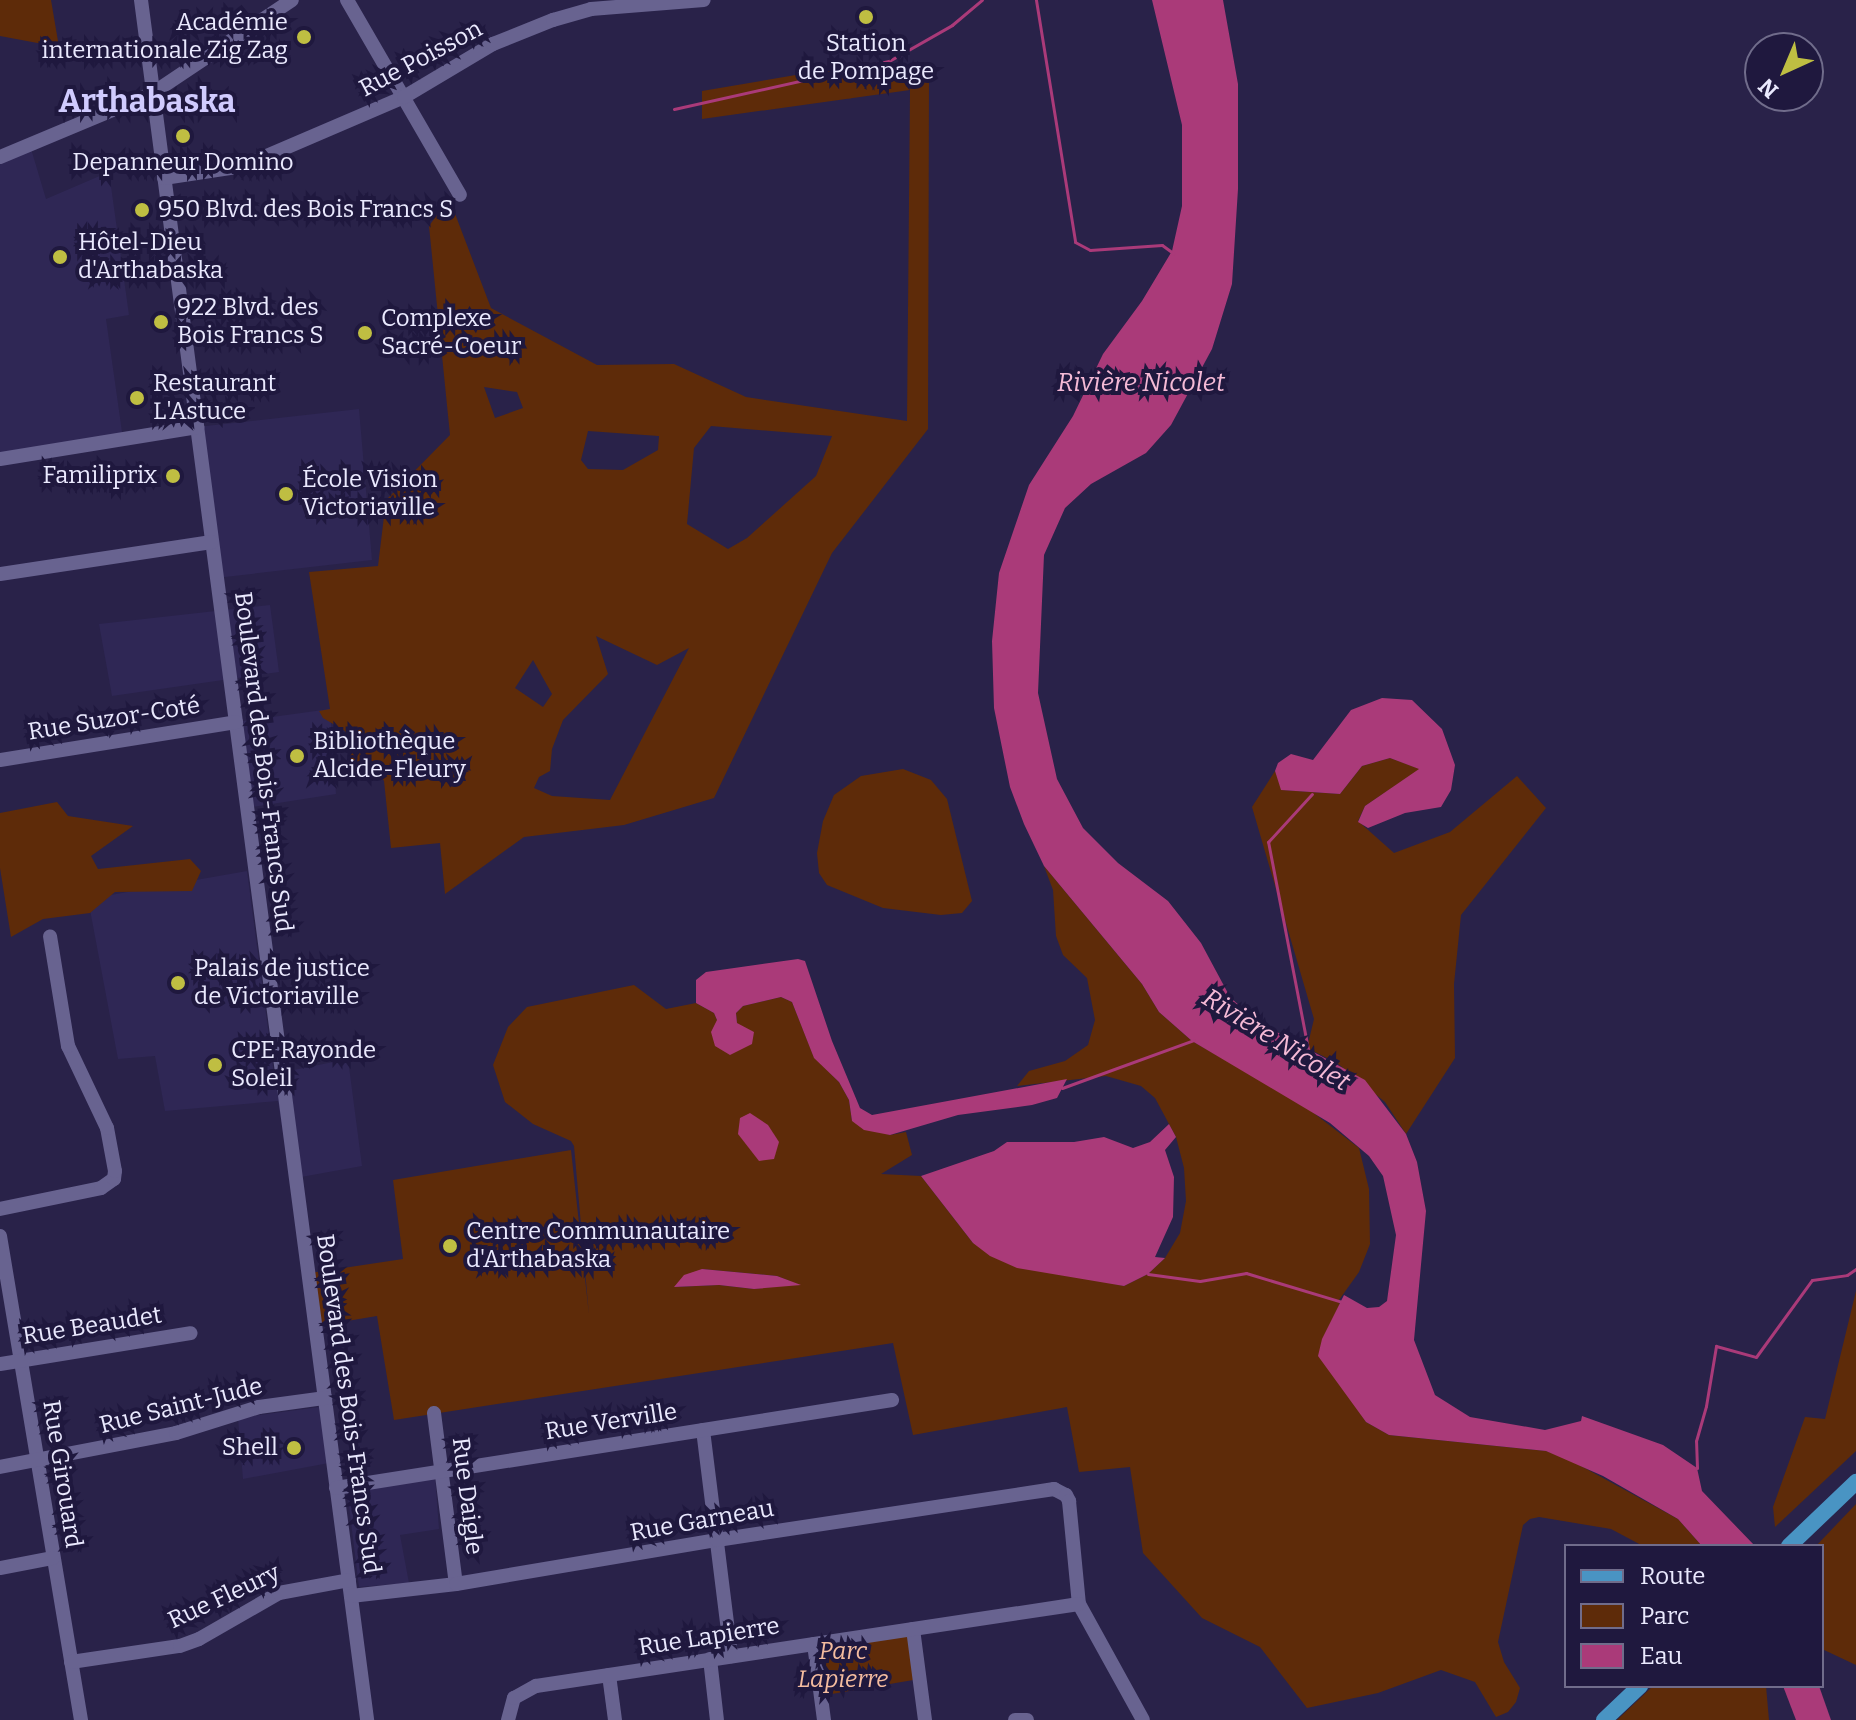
<!DOCTYPE html>
<meta charset="utf-8">
<style>
body{margin:0}
#map{position:relative;width:1856px;height:1720px;overflow:hidden;background:#292249;font-family:Bitter,serif}
div>[style]{position:absolute}
.built>*{inset:0;background:#2f2755}
.green>*{inset:0;background:#5e2b09}
.water>*{inset:0;background:#aa3a79}
.stream>*{height:3px;margin:-1.5px;padding:0 1.5px;transform-origin:1.5px;border-radius:1.5px;background:#aa3a79}
.minor>*{height:14px;margin:-7px;padding:0 7px;transform-origin:7px;border-radius:7px;background:#686390}
.major>*{height:16px;margin:-8px;padding:0 8px;transform-origin:8px;border-radius:8px;background:#4994c3}
.dots>*{width:22px;height:22px;translate:-50% -50%;box-sizing:border-box;border:4px solid #1f183e;border-radius:50%}
span{translate:-50% -50%;white-space:nowrap;text-align:center;line-height:1.15;-webkit-text-stroke:8px #1f183e;paint-order:stroke}
.poi-label{font-size:24px;color:#eae9fe}
.right{translate:-100% -50%;text-align:right}
.left{translate:0 -50%;text-align:left}
.street-label{font-size:24px;color:#eae9fe}
.park-label{font-size:24px;color:#f4bc9f;font-style:italic}
.water-label{font-size:26px;color:#f5bad6;font-style:italic}
.district-label{font-size:32px;color:#d0cbfe;font-weight:700}
.legend{position:absolute;left:1564px;top:1544px;width:260px;height:144px;box-sizing:border-box;background:#1f183e;border:2px solid #706c8b;margin:0;padding:10px 14px;list-style:none;font-size:24px;color:#eae9fe}
.legend li{display:flex;align-items:center;gap:16px;height:40px}
.legend b{width:40px;border:2px solid #706c8b}
.north{position:absolute;left:1744px;top:32px;width:80px;height:80px;box-sizing:border-box;background:#1f183e;border:2px solid #706c8b;border-radius:50%;rotate:224deg;font-size:22px;font-weight:700;line-height:32px;text-align:center;color:#eae9fe}
.north::after{content:'';display:block;margin:auto;width:28px;height:36px;background:#bfbe42;clip-path:polygon(50% 0,100% 100%,50% 72%,0 100%)}
</style>
<div id="map">
<div class="built">
<i style="clip-path:polygon(29px 142px,46px 199px,109px 172px,129px 315px,106px 319px,123px 439px,0 459px,0 155px)"></i>
<i style="clip-path:polygon(359px 409px,372px 560px,216px 578px,197px 427px)"></i>
<i style="clip-path:polygon(270px 605px,279px 672px,112px 696px,99px 624px)"></i>
<i style="clip-path:polygon(330px 709px,336px 794px,252px 807px,243px 721px)"></i>
<i style="clip-path:polygon(247px 871px,274px 1074px,348px 1059px,362px 1166px,290px 1179px,278px 1101px,165px 1111px,155px 1056px,118px 1059px,88px 899px)"></i>
<i style="clip-path:polygon(319px 1407px,329px 1463px,243px 1479px,238px 1418px)"></i>
<i style="clip-path:polygon(435px 1475px,439px 1529px,400px 1535px,409px 1583px,359px 1587px,347px 1490px)"></i>
</div>
<div class="green">
<i style="clip-path:polygon(0 0,51px 0,59px 47px,0 36px)"></i>
<i style="clip-path:polygon(evenodd,866px 63px,929px 76px,928px 429px,832px 553px,714px 798px,624px 825px,524px 837px,445px 894px,440px 843px,391px 848px,384px 781px,380px 775px,354px 775px,345px 731px,323px 718px,319px 711px,330px 709px,309px 572px,378px 566px,386px 500px,450px 435px,429px 226px,449px 198px,491px 308px,597px 365px,674px 364px,746px 397px,907px 421px,910px 90px,702px 119px,702px 91px,866px 63px,484px 387px,517px 392px,523px 408px,495px 418px,484px 387px,866px 63px,711px 426px,832px 436px,816px 476px,747px 538px,728px 549px,687px 524px,694px 448px,711px 426px,866px 63px,588px 431px,659px 436px,658px 450px,623px 470px,588px 469px,581px 460px,588px 431px,866px 63px,596px 636px,657px 665px,689px 648px,610px 800px,552px 796px,534px 788px,539px 777px,550px 771px,552px 749px,563px 720px,608px 674px,596px 636px,866px 63px,533px 660px,552px 694px,543px 707px,515px 688px,533px 660px)"></i>
<i style="clip-path:polygon(1390px 758px,1420px 769px,1365px 806px,1358px 821px,1394px 853px,1450px 832px,1517px 776px,1546px 808px,1461px 915px,1454px 984px,1455px 1058px,1406px 1134px,1385px 1102px,1337px 1063px,1307px 1048px,1314px 1019px,1252px 807px,1275px 771px,1282px 790px,1340px 794px,1362px 766px)"></i>
<i style="clip-path:polygon(903px 769px,931px 780px,947px 799px,972px 901px,962px 913px,941px 915px,883px 908px,827px 885px,819px 873px,817px 853px,823px 821px,834px 795px,861px 776px)"></i>
<i style="clip-path:polygon(57px 802px,68px 816px,133px 826px,91px 856px,98px 869px,190px 859px,201px 871px,192px 891px,115px 892px,90px 913px,43px 919px,11px 937px,0 868px,0 813px)"></i>
<i style="clip-path:polygon(evenodd,1044px 866px,1142px 984px,1159px 1012px,1192px 1041px,1302px 1104px,1359px 1148px,1369px 1189px,1370px 1244px,1359px 1272px,1339px 1300px,1351px 1399px,1366px 1422px,1389px 1435px,1546px 1451px,1570px 1460px,1678px 1519px,1702px 1546px,1643px 1546px,1611px 1529px,1539px 1517px,1530px 1519px,1523px 1525px,1498px 1642px,1504px 1662px,1520px 1688px,1516px 1702px,1508px 1712px,1496px 1717px,1475px 1682px,1441px 1670px,1378px 1693px,1307px 1708px,1260px 1647px,1202px 1618px,1143px 1553px,1130px 1467px,1079px 1472px,1067px 1407px,913px 1435px,893px 1343px,394px 1420px,377px 1316px,317px 1326px,310px 1273px,403px 1259px,393px 1180px,571px 1150px,589px 1315px,574px 1146px,571px 1141px,533px 1124px,505px 1102px,493px 1065px,508px 1027px,527px 1007px,634px 985px,666px 1009px,696px 1003px,714px 1013px,717px 1020px,743px 1029px,737px 1023px,736px 1013px,743px 1006px,781px 997px,792px 1002px,814px 1057px,839px 1082px,849px 1100px,852px 1121px,890px 1135px,906px 1132px,912px 1155px,881px 1174px,921px 1176px,973px 1243px,1085px 1278px,1124px 1286px,1148px 1274px,1165px 1258px,1180px 1233px,1186px 1201px,1184px 1168px,1176px 1137px,1155px 1098px,1141px 1086px,1106px 1076px,1017px 1086px,1029px 1071px,1065px 1061px,1088px 1045px,1095px 1020px,1087px 978px,1063px 955px,1056px 936px,1053px 890px,1044px 866px,702px 1269px,777px 1276px,797px 1284px,754px 1289px,719px 1285px,675px 1287px,702px 1269px)"></i>
<i style="clip-path:polygon(1856px 1291px,1856px 1451px,1775px 1527px,1773px 1507px,1805px 1417px,1825px 1419px)"></i>
<i style="clip-path:polygon(1856px 1504px,1856px 1665px,1822px 1649px,1822px 1546px,1816px 1546px)"></i>
<i style="clip-path:polygon(913px 1629px,919px 1679px,820px 1696px,814px 1644px)"></i>
<i style="clip-path:polygon(1653px 1686px,1766px 1686px,1769px 1720px,1617px 1720px)"></i>
</div>
<div class="water">
<i style="clip-path:polygon(1152px 0,1223px 0,1238px 84px,1238px 189px,1232px 284px,1212px 349px,1171px 425px,1146px 453px,1091px 484px,1065px 508px,1044px 555px,1038px 693px,1057px 779px,1083px 828px,1118px 863px,1168px 901px,1201px 943px,1230px 997px,1255px 1020px,1365px 1080px,1406px 1134px,1417px 1162px,1426px 1211px,1414px 1340px,1435px 1395px,1470px 1417px,1545px 1430px,1581px 1421px,1582px 1416px,1663px 1445px,1697px 1468px,1702px 1491px,1755px 1546px,1702px 1546px,1678px 1519px,1603px 1476px,1546px 1451px,1389px 1435px,1366px 1422px,1318px 1356px,1322px 1339px,1344px 1295px,1367px 1308px,1379px 1307px,1387px 1301px,1396px 1235px,1383px 1176px,1369px 1156px,1330px 1123px,1192px 1041px,1159px 1012px,1142px 984px,1044px 866px,1024px 824px,1010px 787px,994px 708px,992px 641px,999px 573px,1029px 485px,1073px 416px,1103px 354px,1142px 301px,1172px 251px,1182px 206px,1182px 125px)"></i>
<i style="clip-path:polygon(1382px 698px,1412px 700px,1442px 729px,1455px 765px,1451px 790px,1441px 807px,1405px 813px,1368px 828px,1358px 822px,1365px 806px,1419px 769px,1390px 758px,1362px 766px,1340px 794px,1281px 790px,1275px 771px,1278px 763px,1291px 754px,1313px 760px,1351px 710px)"></i>
<i style="clip-path:polygon(798px 959px,805px 961px,832px 1041px,860px 1108px,872px 1115px,1067px 1079px,1057px 1098px,1032px 1105px,958px 1115px,890px 1135px,864px 1130px,852px 1121px,849px 1100px,839px 1082px,814px 1058px,792px 1002px,781px 997px,743px 1006px,736px 1013px,737px 1023px,754px 1032px,752px 1044px,730px 1055px,715px 1046px,711px 1032px,717px 1020px,714px 1013px,696px 1003px,696px 980px,706px 972px)"></i>
<i style="clip-path:polygon(750px 1113px,768px 1125px,779px 1142px,774px 1159px,759px 1161px,738px 1134px,740px 1118px)"></i>
<i style="clip-path:polygon(1169px 1124px,1176px 1137px,1165px 1150px,1174px 1177px,1173px 1217px,1155px 1257px,1165px 1258px,1148px 1274px,1124px 1286px,1017px 1268px,990px 1256px,973px 1243px,921px 1176px,994px 1151px,1007px 1142px,1074px 1142px,1104px 1137px,1133px 1148px,1150px 1142px)"></i>
<i style="clip-path:polygon(702px 1269px,777px 1276px,801px 1285px,754px 1289px,719px 1285px,674px 1287px,684px 1275px)"></i>
<i style="clip-path:polygon(1783px 1686px,1819px 1686px,1831px 1720px,1796px 1720px)"></i>
</div>
<div class="stream">
<i style="left:1036px;top:0;width:245px;rotate:80.8deg"></i>
<i style="left:1075px;top:242px;width:17px;rotate:28deg"></i>
<i style="left:1090px;top:250px;width:72px;rotate:-4deg"></i>
<i style="left:1162px;top:245px;width:14px;rotate:36deg"></i>
<i style="left:674px;top:109px;width:220px;rotate:-12.6deg"></i>
<i style="left:889px;top:61px;width:73px;rotate:-29.7deg"></i>
<i style="left:952px;top:25px;width:39px;rotate:-40deg"></i>
<i style="left:1308px;top:1049px;width:211px;rotate:-100.9deg"></i>
<i style="left:1268px;top:842px;width:65px;rotate:-47.5deg"></i>
<i style="left:1062px;top:1088px;width:140px;rotate:-20deg"></i>
<i style="left:1148px;top:1274px;width:52px;rotate:7.7deg"></i>
<i style="left:1200px;top:1281px;width:47px;rotate:-9.9deg"></i>
<i style="left:1246px;top:1273px;width:100px;rotate:16.8deg"></i>
<i style="left:1697px;top:1468px;width:27px;rotate:-92deg"></i>
<i style="left:1696px;top:1441px;width:36px;rotate:-74deg"></i>
<i style="left:1706px;top:1406px;width:61px;rotate:-80.5deg"></i>
<i style="left:1716px;top:1346px;width:41px;rotate:15.4deg"></i>
<i style="left:1756px;top:1357px;width:95px;rotate:-54deg"></i>
<i style="left:1812px;top:1280px;width:35px;rotate:-8deg"></i>
<i style="left:1847px;top:1275px;width:11px;rotate:-34deg"></i>
</div>
<div class="minor">
<i style="left:141px;top:0;width:1735px;rotate:82.51deg"></i>
<i style="left:347px;top:0;width:225px;rotate:59.9deg"></i>
<i style="left:0;top:157px;width:166px;rotate:-22.7deg"></i>
<i style="left:153px;top:93px;width:167px;rotate:-33.8deg"></i>
<i style="left:164px;top:178px;width:80px;rotate:-8.6deg"></i>
<i style="left:243px;top:166px;width:175px;rotate:-23.2deg"></i>
<i style="left:404px;top:97px;width:104px;rotate:-30.8deg"></i>
<i style="left:493px;top:44px;width:65px;rotate:-21.8deg"></i>
<i style="left:553px;top:20px;width:40px;rotate:-16deg"></i>
<i style="left:591px;top:9px;width:113px;rotate:-4.6deg"></i>
<i style="left:0;top:459px;width:200px;rotate:-9.2deg"></i>
<i style="left:0;top:574px;width:214px;rotate:-8.6deg"></i>
<i style="left:0;top:760px;width:239px;rotate:-9.1deg"></i>
<i style="left:0;top:1209px;width:103px;rotate:-11.7deg"></i>
<i style="left:101px;top:1188px;width:16px;rotate:-35deg"></i>
<i style="left:114px;top:1179px;width:8px;rotate:-83deg"></i>
<i style="left:115px;top:1171px;width:44px;rotate:-100.5deg"></i>
<i style="left:107px;top:1128px;width:91px;rotate:-115.4deg"></i>
<i style="left:68px;top:1046px;width:111px;rotate:-99.3deg"></i>
<i style="left:0;top:1236px;width:491px;rotate:80.5deg"></i>
<i style="left:0;top:1364px;width:193px;rotate:-9.2deg"></i>
<i style="left:434px;top:1413px;width:172px;rotate:82.7deg"></i>
<i style="left:703px;top:1430px;width:228px;rotate:82.9deg"></i>
<i style="left:0;top:1467px;width:179px;rotate:-10.9deg"></i>
<i style="left:176px;top:1433px;width:87px;rotate:-17.4deg"></i>
<i style="left:259px;top:1407px;width:67px;rotate:-7.8deg"></i>
<i style="left:336px;top:1488px;width:563px;rotate:-8.99deg"></i>
<i style="left:0;top:1568px;width:54px;rotate:-10.7deg"></i>
<i style="left:351px;top:1596px;width:106px;rotate:-6.5deg"></i>
<i style="left:456px;top:1584px;width:265px;rotate:-9.6deg"></i>
<i style="left:717px;top:1540px;width:341px;rotate:-8.6deg"></i>
<i style="left:1054px;top:1489px;width:13px;rotate:27deg"></i>
<i style="left:1066px;top:1495px;width:7px;rotate:63deg"></i>
<i style="left:1069px;top:1501px;width:103px;rotate:84.5deg"></i>
<i style="left:1079px;top:1604px;width:132px;rotate:61.1deg"></i>
<i style="left:913px;top:1629px;width:92px;rotate:82.5deg"></i>
<i style="left:814px;top:1644px;width:77px;rotate:82.5deg"></i>
<i style="left:710px;top:1659px;width:61px;rotate:83.5deg"></i>
<i style="left:71px;top:1662px;width:110px;rotate:-8.4deg"></i>
<i style="left:180px;top:1646px;width:20px;rotate:-20deg"></i>
<i style="left:199px;top:1639px;width:92px;rotate:-29.9deg"></i>
<i style="left:279px;top:1593px;width:71px;rotate:-10.5deg"></i>
<i style="left:609px;top:1675px;width:45px;rotate:82.4deg"></i>
<i style="left:508px;top:1720px;width:23px;rotate:-75deg"></i>
<i style="left:514px;top:1698px;width:25px;rotate:-29deg"></i>
<i style="left:536px;top:1686px;width:549px;rotate:-8.59deg"></i>
<i style="left:1015px;top:1720px;width:12px"></i>
</div>
<div class="major">
<i style="left:1789px;top:1546px;width:93px;rotate:-43.7deg"></i>
<i style="left:1604px;top:1720px;width:50px;rotate:-43.4deg"></i>
</div>
<div class="dots">
<i style="left:866px;top:17px;background:#bfbe42"></i>
<i style="left:304px;top:37px;background:#bfbe42"></i>
<i style="left:183px;top:136px;background:#bfbe42"></i>
<i style="left:142px;top:210px;background:#bfbe42"></i>
<i style="left:60px;top:257px;background:#bfbe42"></i>
<i style="left:161px;top:322px;background:#bfbe42"></i>
<i style="left:365px;top:333px;background:#bfbe42"></i>
<i style="left:137px;top:398px;background:#bfbe42"></i>
<i style="left:173px;top:476px;background:#bfbe42"></i>
<i style="left:286px;top:494px;background:#bfbe42"></i>
<i style="left:297px;top:756px;background:#bfbe42"></i>
<i style="left:178px;top:983px;background:#bfbe42"></i>
<i style="left:215px;top:1065px;background:#bfbe42"></i>
<i style="left:450px;top:1246px;background:#bfbe42"></i>
<i style="left:294px;top:1448px;background:#bfbe42"></i>
</div>
<div class="poi-label">
<span class="right" style="left:288px;top:37px">Académie<br>internationale Zig Zag</span>
<span style="left:866px;top:58px">Station<br>de Pompage</span>
<span style="left:183px;top:163px">Depanneur Domino</span>
<span class="left" style="left:158px;top:210px">950 Blvd. des Bois Francs S</span>
<span class="left" style="left:78px;top:257px">Hôtel-Dieu<br>d'Arthabaska</span>
<span class="left" style="left:177px;top:322px">922 Blvd. des<br>Bois Francs S</span>
<span class="left" style="left:381px;top:333px">Complexe<br>Sacré-Coeur</span>
<span class="left" style="left:153px;top:398px">Restaurant<br>L'Astuce</span>
<span class="right" style="left:157px;top:476px">Familiprix</span>
<span class="left" style="left:302px;top:494px">École Vision<br>Victoriaville</span>
<span class="left" style="left:313px;top:756px">Bibliothèque<br>Alcide-Fleury</span>
<span class="left" style="left:194px;top:983px">Palais de justice<br>de Victoriaville</span>
<span class="left" style="left:231px;top:1065px">CPE Rayonde<br>Soleil</span>
<span class="left" style="left:466px;top:1246px">Centre Communautaire<br>d'Arthabaska</span>
<span class="right" style="left:278px;top:1448px">Shell</span>
</div>
<div class="street-label">
<span style="left:421px;top:59px;rotate:-28deg">Rue Poisson</span>
<span style="left:114px;top:719px;rotate:-9deg">Rue Suzor-Coté</span>
<span style="left:263px;top:762px;rotate:83deg">Boulevard des Bois-Francs Sud</span>
<span style="left:92px;top:1326px;rotate:-9deg">Rue Beaudet</span>
<span style="left:348px;top:1404px;rotate:82deg">Boulevard des Bois-Francs Sud</span>
<span style="left:181px;top:1406px;rotate:-14deg">Rue Saint-Jude</span>
<span style="left:611px;top:1422px;rotate:-9deg">Rue Verville</span>
<span style="left:62px;top:1474px;rotate:81deg">Rue Girouard</span>
<span style="left:467px;top:1496px;rotate:83deg">Rue Daigle</span>
<span style="left:702px;top:1521px;rotate:-10deg">Rue Garneau</span>
<span style="left:224px;top:1597px;rotate:-25deg">Rue Fleury</span>
<span style="left:709px;top:1637px;rotate:-9deg">Rue Lapierre</span>
</div>
<div class="park-label">
<span style="left:843px;top:1666px">Parc<br>Lapierre</span>
</div>
<div class="water-label">
<span style="left:1141px;top:383px">Rivière Nicolet</span>
<span style="left:1276px;top:1040px;rotate:32deg">Rivière Nicolet</span>
</div>
<div class="district-label">
<span style="left:147px;top:101px">Arthabaska</span>
</div>
<ul class="legend">
<li><b style="height:10px;background:#4994c3"></b>Route</li>
<li><b style="height:22px;background:#5e2b09"></b>Parc</li>
<li><b style="height:22px;background:#aa3a79"></b>Eau</li>
</ul>
<div class="north">N</div>
</div>
